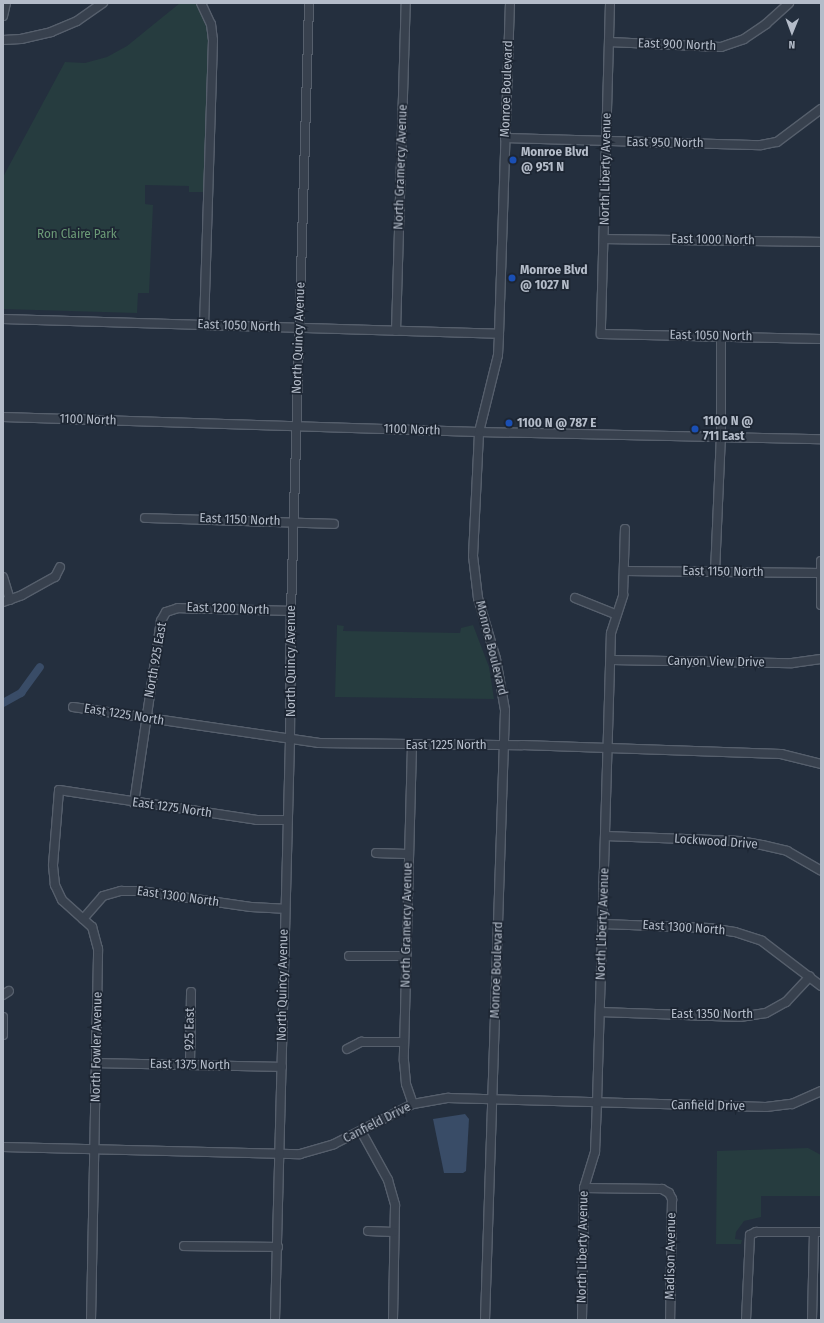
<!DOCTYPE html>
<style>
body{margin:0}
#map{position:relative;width:824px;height:1323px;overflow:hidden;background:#242f3e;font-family:"Fira Sans Condensed",sans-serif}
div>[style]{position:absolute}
.green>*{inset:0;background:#263c3f}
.water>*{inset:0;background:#394c67}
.canal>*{height:8px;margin:-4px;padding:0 4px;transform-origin:4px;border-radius:4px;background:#394c67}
.roads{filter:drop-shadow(1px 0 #565f6c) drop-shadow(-1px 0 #565f6c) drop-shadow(0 1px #565f6c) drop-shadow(0 -1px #565f6c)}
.minor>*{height:8px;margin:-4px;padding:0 4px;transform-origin:4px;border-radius:4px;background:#38414e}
.dots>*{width:11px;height:11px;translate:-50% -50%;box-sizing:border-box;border:2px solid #1d2633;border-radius:50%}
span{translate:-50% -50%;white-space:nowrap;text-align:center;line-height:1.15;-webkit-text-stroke:3.5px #1d2633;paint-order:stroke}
.street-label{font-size:13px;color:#b4bcc9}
.poi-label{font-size:13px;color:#b4bcc9;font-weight:700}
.left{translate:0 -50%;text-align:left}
.park-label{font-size:13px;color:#6b9a76}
.frame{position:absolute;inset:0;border:4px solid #b4bcc9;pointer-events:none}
.north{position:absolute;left:772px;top:12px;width:40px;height:40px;-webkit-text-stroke:3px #1d2633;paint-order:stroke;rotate:181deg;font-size:11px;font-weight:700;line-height:16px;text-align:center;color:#b4bcc9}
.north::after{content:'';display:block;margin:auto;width:14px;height:18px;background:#b4bcc9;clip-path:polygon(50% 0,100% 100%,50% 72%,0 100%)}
</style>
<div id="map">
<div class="green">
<i style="clip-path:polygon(180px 3px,196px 3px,208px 24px,210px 39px,204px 192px,189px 192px,189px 186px,145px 185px,145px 204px,153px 205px,149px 293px,138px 293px,137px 313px,3px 309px,3px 177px,65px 62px,85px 63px,107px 57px,127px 46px)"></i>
<i style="clip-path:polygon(337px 625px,344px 626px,343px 631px,460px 633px,461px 628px,473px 625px,489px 667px,494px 699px,335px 697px)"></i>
<i style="clip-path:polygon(808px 1148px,821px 1155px,821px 1196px,761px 1196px,761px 1217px,744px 1221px,736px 1232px,735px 1239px,742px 1240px,741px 1244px,716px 1244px,717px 1151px)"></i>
</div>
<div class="water">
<i style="clip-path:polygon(465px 1114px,469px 1119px,466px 1171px,463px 1173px,444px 1173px,433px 1119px)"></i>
</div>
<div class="canal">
<i style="left:3px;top:703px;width:21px;rotate:-29deg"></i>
<i style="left:21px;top:693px;width:32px;rotate:-54deg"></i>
</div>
<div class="roads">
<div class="minor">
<i style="left:201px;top:3px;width:23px;rotate:65deg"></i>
<i style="left:211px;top:24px;width:16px;rotate:83deg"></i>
<i style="left:213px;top:40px;width:285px;rotate:91.8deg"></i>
<i style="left:610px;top:3px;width:331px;rotate:91.6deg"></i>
<i style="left:601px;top:334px;width:220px;rotate:1.3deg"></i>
<i style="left:3px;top:16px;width:13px;rotate:-77deg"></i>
<i style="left:3px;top:40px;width:18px;rotate:-3deg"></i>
<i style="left:21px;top:39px;width:31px;rotate:-13deg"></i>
<i style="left:51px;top:32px;width:28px;rotate:-23deg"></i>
<i style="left:77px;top:21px;width:32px;rotate:-35deg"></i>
<i style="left:609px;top:42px;width:112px;rotate:2.6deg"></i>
<i style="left:721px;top:47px;width:24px;rotate:-19deg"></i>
<i style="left:744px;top:39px;width:27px;rotate:-34deg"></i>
<i style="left:766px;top:24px;width:31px;rotate:-42deg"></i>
<i style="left:505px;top:138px;width:256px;rotate:1.6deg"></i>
<i style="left:761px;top:145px;width:16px;rotate:-11deg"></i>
<i style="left:777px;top:142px;width:55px;rotate:-36.9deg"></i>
<i style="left:605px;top:239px;width:216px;rotate:0.8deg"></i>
<i style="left:3px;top:319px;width:496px;rotate:1.7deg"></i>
<i style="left:396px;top:331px;width:328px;rotate:-88.3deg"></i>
<i style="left:3px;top:417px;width:476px;rotate:1.8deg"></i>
<i style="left:479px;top:432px;width:342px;rotate:1.2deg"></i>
<i style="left:145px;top:518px;width:189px;rotate:1.8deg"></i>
<i style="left:821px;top:561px;width:44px;rotate:90deg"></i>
<i style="left:625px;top:571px;width:196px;rotate:0.6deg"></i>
<i style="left:715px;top:572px;width:135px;rotate:-87.5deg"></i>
<i style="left:721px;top:437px;width:101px;rotate:-90deg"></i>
<i style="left:3px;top:577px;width:24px;rotate:73deg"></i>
<i style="left:575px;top:598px;width:43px;rotate:21.8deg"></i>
<i style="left:3px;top:602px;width:20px;rotate:-20deg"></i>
<i style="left:22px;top:595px;width:38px;rotate:-29deg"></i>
<i style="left:55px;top:577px;width:11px;rotate:-63deg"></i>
<i style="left:612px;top:660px;width:180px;rotate:1deg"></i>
<i style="left:792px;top:663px;width:29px;rotate:-8deg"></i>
<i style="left:73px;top:707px;width:249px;rotate:8.3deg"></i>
<i style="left:319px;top:743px;width:203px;rotate:0.6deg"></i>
<i style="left:522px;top:745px;width:259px;rotate:2deg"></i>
<i style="left:781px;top:754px;width:41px;rotate:14deg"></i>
<i style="left:412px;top:745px;width:316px;rotate:91.5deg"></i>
<i style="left:404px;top:1061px;width:23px;rotate:85deg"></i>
<i style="left:406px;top:1084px;width:21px;rotate:71deg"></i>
<i style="left:134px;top:803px;width:184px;rotate:-81.6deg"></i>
<i style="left:161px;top:621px;width:10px;rotate:-61deg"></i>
<i style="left:166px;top:612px;width:13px;rotate:-18deg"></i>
<i style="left:178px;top:608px;width:113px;rotate:1.5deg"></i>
<i style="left:605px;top:836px;width:135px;rotate:2.1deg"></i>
<i style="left:740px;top:841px;width:22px;rotate:10deg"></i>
<i style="left:762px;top:845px;width:26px;rotate:13deg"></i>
<i style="left:787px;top:851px;width:39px;rotate:30deg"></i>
<i style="left:376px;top:853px;width:32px;rotate:2deg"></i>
<i style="left:83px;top:919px;width:30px;rotate:-49deg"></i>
<i style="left:103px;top:896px;width:19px;rotate:-16deg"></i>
<i style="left:121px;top:891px;width:19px"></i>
<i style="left:140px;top:891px;width:112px;rotate:8.2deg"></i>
<i style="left:251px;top:907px;width:33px;rotate:3deg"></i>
<i style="left:603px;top:924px;width:106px;rotate:2.2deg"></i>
<i style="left:709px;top:928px;width:26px;rotate:9deg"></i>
<i style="left:735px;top:932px;width:28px;rotate:18deg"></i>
<i style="left:762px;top:941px;width:74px;rotate:37.3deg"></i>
<i style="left:349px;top:956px;width:57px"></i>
<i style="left:3px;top:995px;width:7px;rotate:-34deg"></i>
<i style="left:600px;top:1012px;width:140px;rotate:2deg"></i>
<i style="left:740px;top:1017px;width:26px;rotate:-9deg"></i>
<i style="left:766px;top:1013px;width:23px;rotate:-29deg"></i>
<i style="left:786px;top:1002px;width:35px;rotate:-47deg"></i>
<i style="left:3px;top:1017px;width:18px;rotate:90deg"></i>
<i style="left:347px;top:1049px;width:16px;rotate:-27deg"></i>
<i style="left:361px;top:1042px;width:43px"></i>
<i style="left:97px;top:1063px;width:185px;rotate:1.2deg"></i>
<i style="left:190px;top:1065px;width:73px;rotate:-89.2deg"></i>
<i style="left:361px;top:1131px;width:56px;rotate:61.1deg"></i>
<i style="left:388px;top:1180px;width:26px;rotate:74deg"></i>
<i style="left:395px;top:1205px;width:115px;rotate:91deg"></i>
<i style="left:3px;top:1147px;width:297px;rotate:1.4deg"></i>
<i style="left:300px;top:1154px;width:35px;rotate:-16deg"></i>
<i style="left:334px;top:1144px;width:89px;rotate:-26.9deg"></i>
<i style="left:413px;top:1104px;width:36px;rotate:-10deg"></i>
<i style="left:448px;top:1098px;width:318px;rotate:1.6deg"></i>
<i style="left:766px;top:1107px;width:26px;rotate:-7deg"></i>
<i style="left:792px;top:1104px;width:32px;rotate:-24deg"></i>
<i style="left:584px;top:1188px;width:78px;rotate:0.7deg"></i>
<i style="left:662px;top:1189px;width:8px;rotate:30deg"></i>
<i style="left:669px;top:1193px;width:7px;rotate:63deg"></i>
<i style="left:672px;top:1199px;width:121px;rotate:90.9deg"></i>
<i style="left:368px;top:1231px;width:26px;rotate:2deg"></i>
<i style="left:184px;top:1246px;width:94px;rotate:0.6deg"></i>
<i style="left:91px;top:1320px;width:371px;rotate:-88.9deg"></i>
<i style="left:98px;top:949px;width:23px;rotate:-105deg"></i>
<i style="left:92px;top:927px;width:40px;rotate:-138deg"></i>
<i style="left:62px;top:900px;width:17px;rotate:-115deg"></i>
<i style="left:55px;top:885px;width:20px;rotate:-96deg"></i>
<i style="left:53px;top:865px;width:75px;rotate:-85.4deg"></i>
<i style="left:59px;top:790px;width:200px;rotate:8.6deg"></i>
<i style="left:257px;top:820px;width:30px"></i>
<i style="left:275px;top:1320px;width:580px;rotate:-88.52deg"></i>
<i style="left:290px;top:740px;width:129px;rotate:-89.6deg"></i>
<i style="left:291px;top:611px;width:608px;rotate:-88.3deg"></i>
<i style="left:485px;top:1320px;width:610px;rotate:-88.12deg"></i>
<i style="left:505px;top:710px;width:52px;rotate:-100deg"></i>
<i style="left:496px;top:659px;width:64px;rotate:-106.4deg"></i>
<i style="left:478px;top:598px;width:42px;rotate:-96.8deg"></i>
<i style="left:473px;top:556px;width:124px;rotate:-87.2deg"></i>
<i style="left:479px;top:432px;width:79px;rotate:-76.1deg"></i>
<i style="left:498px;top:355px;width:21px;rotate:-87deg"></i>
<i style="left:499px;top:334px;width:331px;rotate:-88.1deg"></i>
<i style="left:582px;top:1320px;width:132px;rotate:-89.1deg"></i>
<i style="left:584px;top:1188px;width:38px;rotate:-73deg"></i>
<i style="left:595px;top:1152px;width:49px;rotate:-87.7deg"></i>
<i style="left:597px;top:1103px;width:470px;rotate:-88.3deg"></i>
<i style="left:611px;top:633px;width:40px;rotate:-72deg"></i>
<i style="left:623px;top:595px;width:66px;rotate:-88.3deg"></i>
<i style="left:746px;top:1320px;width:85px;rotate:-87.3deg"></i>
<i style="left:750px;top:1235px;width:7px;rotate:-27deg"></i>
<i style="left:756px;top:1232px;width:65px"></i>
<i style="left:812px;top:1320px;width:88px;rotate:-88.7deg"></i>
</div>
</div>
<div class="dots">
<i style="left:513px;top:160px;background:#1a4fb4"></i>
<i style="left:512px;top:278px;background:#1a4fb4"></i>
<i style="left:509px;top:423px;background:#1a4fb4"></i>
<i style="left:695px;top:429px;background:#1a4fb4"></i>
</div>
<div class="street-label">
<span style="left:677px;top:45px;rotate:2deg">East 900 North</span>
<span style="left:507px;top:89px;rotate:-88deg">Monroe Boulevard</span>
<span style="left:665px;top:143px;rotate:1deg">East 950 North</span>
<span style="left:401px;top:167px;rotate:-88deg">North Gramercy Avenue</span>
<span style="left:606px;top:169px;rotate:-89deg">North Liberty Avenue</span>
<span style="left:713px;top:240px;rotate:1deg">East 1000 North</span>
<span style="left:239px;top:326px;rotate:2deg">East 1050 North</span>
<span style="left:711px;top:336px;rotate:1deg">East 1050 North</span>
<span style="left:299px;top:338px;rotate:-88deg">North Quincy Avenue</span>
<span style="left:88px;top:420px;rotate:2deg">1100 North</span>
<span style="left:412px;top:430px;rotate:2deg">1100 North</span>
<span style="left:240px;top:520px;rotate:2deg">East 1150 North</span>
<span style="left:723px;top:572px;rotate:1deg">East 1150 North</span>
<span style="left:228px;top:609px;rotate:2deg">East 1200 North</span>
<span style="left:491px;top:648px;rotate:76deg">Monroe Boulevard</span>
<span style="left:156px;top:660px;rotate:-80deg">North 925 East</span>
<span style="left:291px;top:661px;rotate:-90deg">North Quincy Avenue</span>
<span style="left:716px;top:662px;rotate:1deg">Canyon View Drive</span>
<span style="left:124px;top:715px;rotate:9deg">East 1225 North</span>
<span style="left:446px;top:745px">East 1225 North</span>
<span style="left:172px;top:808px;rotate:8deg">East 1275 North</span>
<span style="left:716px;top:842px;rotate:4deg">Lockwood Drive</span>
<span style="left:178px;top:897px;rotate:8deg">East 1300 North</span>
<span style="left:603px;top:924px;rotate:-88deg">North Liberty Avenue</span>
<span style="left:407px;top:925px;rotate:-89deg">North Gramercy Avenue</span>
<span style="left:684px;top:928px;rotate:4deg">East 1300 North</span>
<span style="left:497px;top:970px;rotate:-88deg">Monroe Boulevard</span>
<span style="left:283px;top:985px;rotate:-89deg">North Quincy Avenue</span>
<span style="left:712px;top:1014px">East 1350 North</span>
<span style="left:190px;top:1029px;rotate:-89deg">925 East</span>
<span style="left:97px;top:1047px;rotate:-89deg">North Fowler Avenue</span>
<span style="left:190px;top:1065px;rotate:1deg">East 1375 North</span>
<span style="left:708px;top:1106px;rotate:1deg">Canfield Drive</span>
<span style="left:377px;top:1123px;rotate:-27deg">Canfield Drive</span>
<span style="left:583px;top:1247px;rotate:-89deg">North Liberty Avenue</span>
<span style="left:671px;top:1256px;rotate:-89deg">Madison Avenue</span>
</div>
<div class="poi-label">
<span class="left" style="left:521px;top:160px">Monroe Blvd<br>@ 951 N</span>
<span class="left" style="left:520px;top:278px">Monroe Blvd<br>@ 1027 N</span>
<span class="left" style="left:703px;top:429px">1100 N @<br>711 East</span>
<span class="left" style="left:517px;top:423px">1100 N @ 787 E</span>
</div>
<div class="park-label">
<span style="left:77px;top:234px">Ron Claire Park</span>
</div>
<div class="frame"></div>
<div class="north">N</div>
</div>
